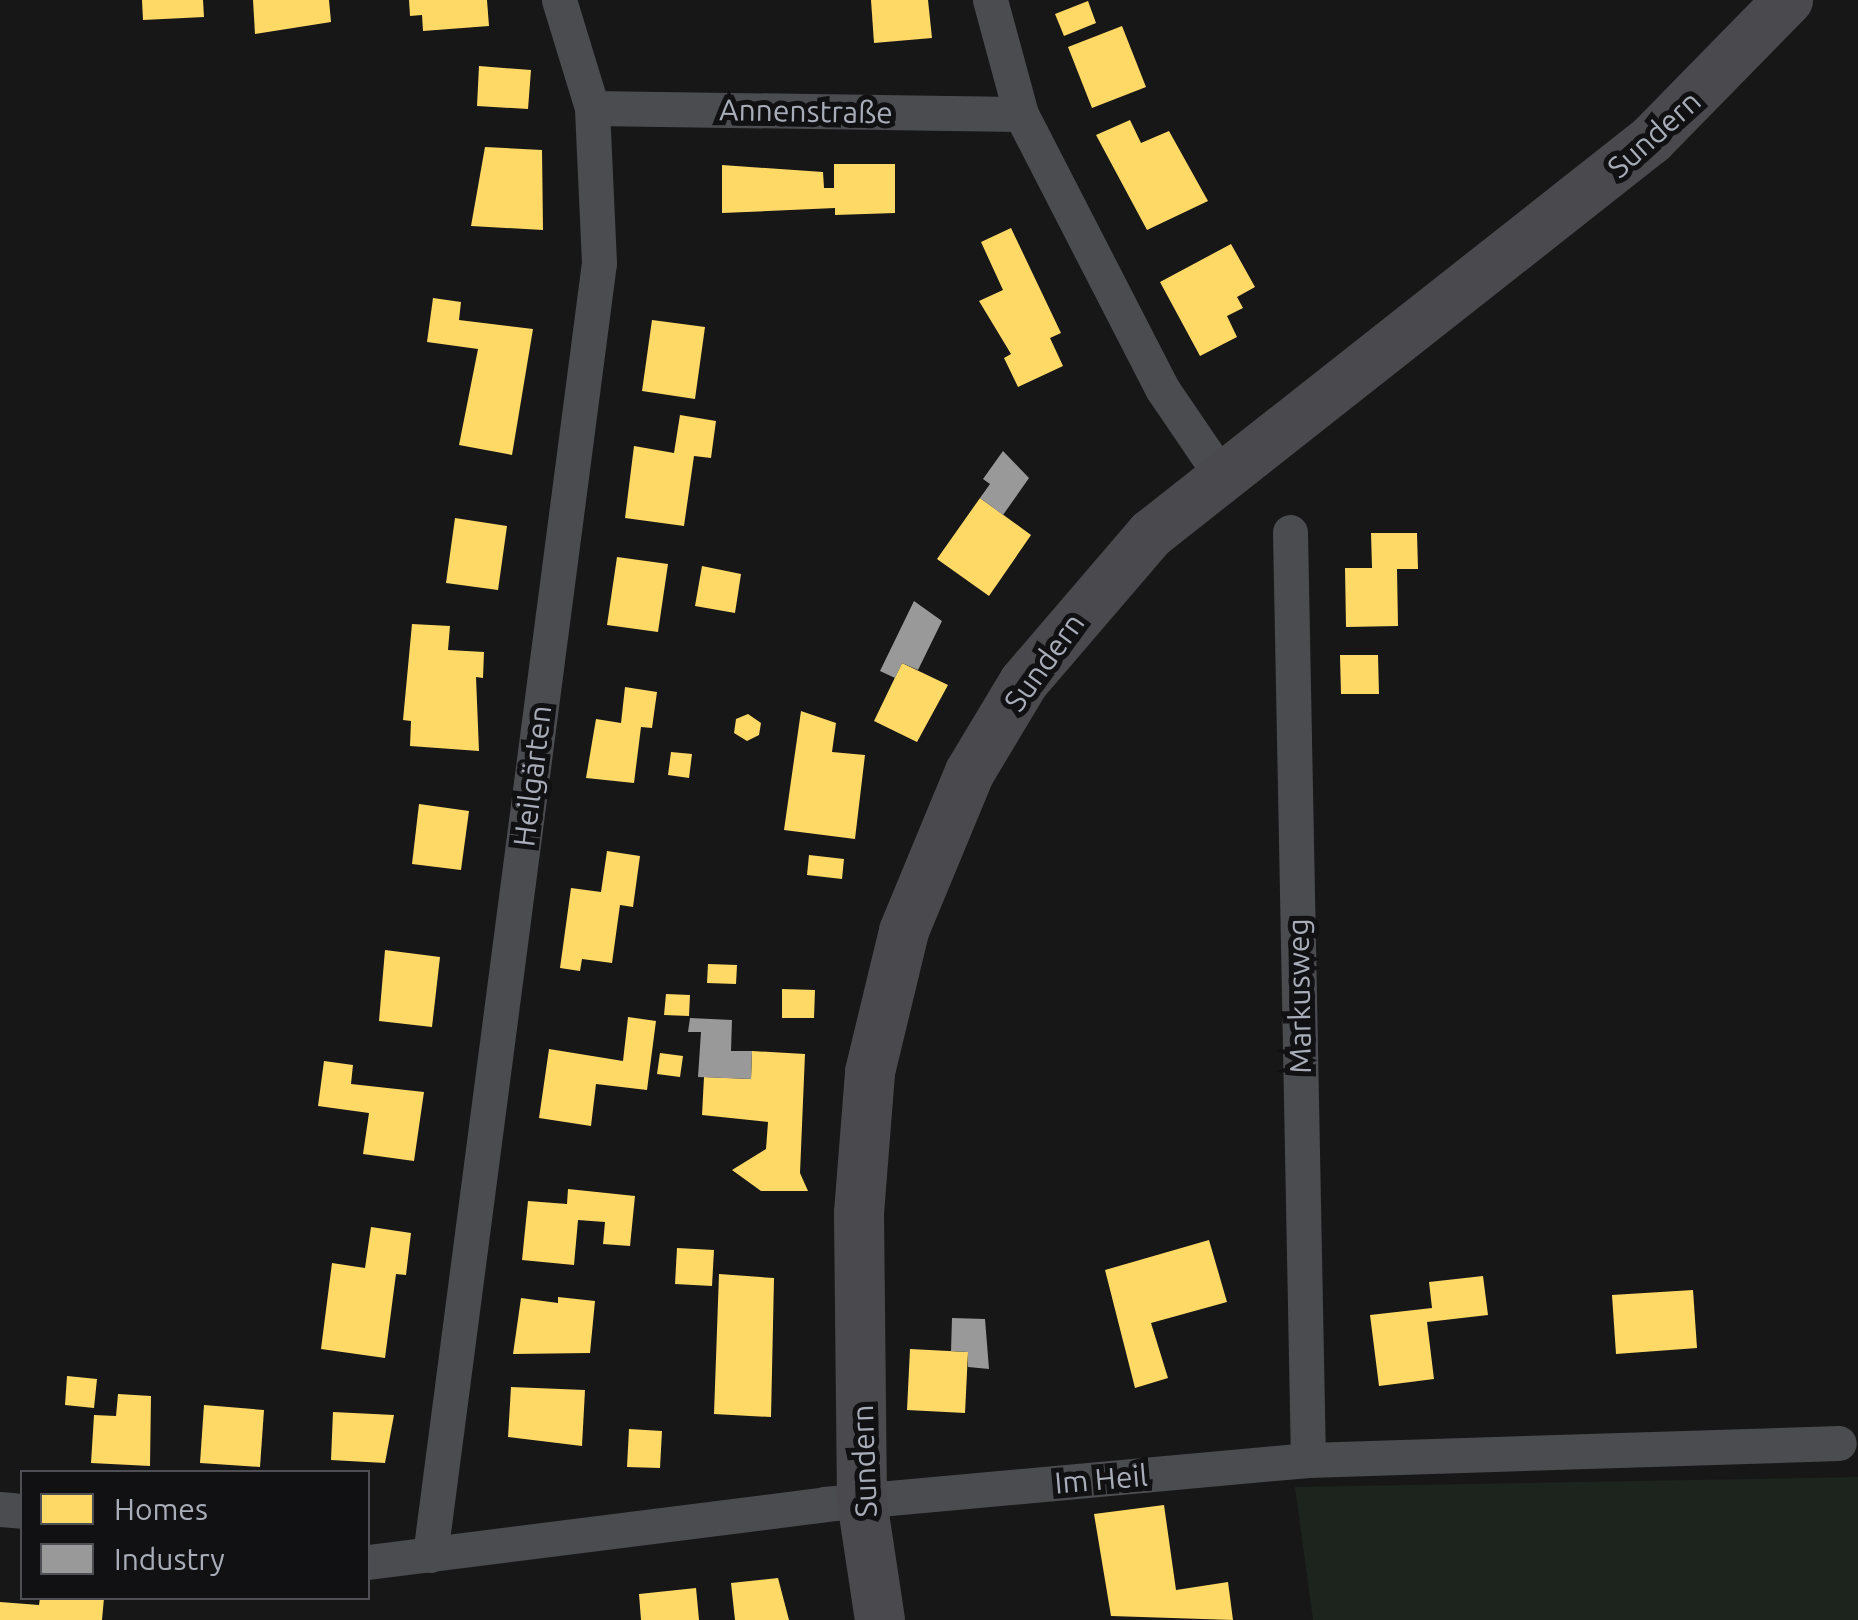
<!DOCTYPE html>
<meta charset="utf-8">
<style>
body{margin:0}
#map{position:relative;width:1858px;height:1620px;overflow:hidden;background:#171717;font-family:Ubuntu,sans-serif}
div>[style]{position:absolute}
.green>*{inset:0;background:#1d241e}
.homes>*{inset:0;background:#ffd966}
.industry>*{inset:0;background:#999}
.street>*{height:35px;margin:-17.5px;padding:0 17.5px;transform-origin:17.5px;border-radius:17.5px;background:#4b4c50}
.secondary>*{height:50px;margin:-25px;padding:0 25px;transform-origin:25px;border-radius:25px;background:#4a4a4e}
span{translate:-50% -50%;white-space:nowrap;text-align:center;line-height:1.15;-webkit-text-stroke:10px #111113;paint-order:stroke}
.street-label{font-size:30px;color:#a8adb8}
.legend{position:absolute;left:20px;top:1470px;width:350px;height:130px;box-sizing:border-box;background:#111113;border:2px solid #4d4f55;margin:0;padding:12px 18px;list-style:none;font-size:30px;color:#a8adb8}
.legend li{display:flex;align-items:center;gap:20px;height:50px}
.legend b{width:50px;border:2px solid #4d4f55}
</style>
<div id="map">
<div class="green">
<i style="clip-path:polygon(1858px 1477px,1858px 1620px,1313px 1620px,1295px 1487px)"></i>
</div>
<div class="homes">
<i style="clip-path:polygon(142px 0,203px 0,204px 17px,143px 20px)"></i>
<i style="clip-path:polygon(253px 0,329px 0,331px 22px,255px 34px)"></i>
<i style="clip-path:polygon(409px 0,487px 0,489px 26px,423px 31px,422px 15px,410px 16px)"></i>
<i style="clip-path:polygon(871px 0,928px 0,932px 38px,874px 43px)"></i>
<i style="clip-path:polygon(1088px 1px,1096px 23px,1064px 36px,1055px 14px)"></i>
<i style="clip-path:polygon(1122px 26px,1146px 87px,1092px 108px,1068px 47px)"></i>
<i style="clip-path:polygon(479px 66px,531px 70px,528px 109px,477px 106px)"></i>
<i style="clip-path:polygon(1130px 120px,1141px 143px,1169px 131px,1208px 201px,1147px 230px,1096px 135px)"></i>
<i style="clip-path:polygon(485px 147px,542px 150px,543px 230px,471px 226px)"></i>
<i style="clip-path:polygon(834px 164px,895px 164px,895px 213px,835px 215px,835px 208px,722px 213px,722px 165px,823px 172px,824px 188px,834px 188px)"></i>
<i style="clip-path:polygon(1011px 228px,1061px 333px,1050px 338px,1063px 366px,1018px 387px,1004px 358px,1011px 354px,979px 301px,1003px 290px,981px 242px)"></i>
<i style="clip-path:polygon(1231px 244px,1255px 287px,1237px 297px,1243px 308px,1227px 316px,1237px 337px,1200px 356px,1160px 282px)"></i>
<i style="clip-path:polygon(433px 298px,461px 302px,459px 320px,533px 329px,512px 455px,459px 445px,478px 349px,427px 342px)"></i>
<i style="clip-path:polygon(652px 320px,705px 327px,695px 399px,642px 391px)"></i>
<i style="clip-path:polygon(680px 415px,716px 421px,711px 458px,694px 456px,684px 526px,625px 518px,634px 446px,674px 453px)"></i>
<i style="clip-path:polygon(980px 498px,1031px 535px,989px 596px,937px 559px)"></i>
<i style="clip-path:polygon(455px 518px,507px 526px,498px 590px,446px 583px)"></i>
<i style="clip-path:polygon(1371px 533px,1417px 533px,1418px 569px,1397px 569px,1398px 626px,1346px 627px,1345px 568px,1372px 568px)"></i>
<i style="clip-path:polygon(617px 557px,668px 564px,658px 632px,607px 625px)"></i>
<i style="clip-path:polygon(702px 566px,741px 574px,735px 613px,695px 606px)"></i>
<i style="clip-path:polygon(412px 624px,450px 626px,448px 650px,484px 652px,483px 678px,476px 677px,479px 751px,410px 746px,411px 721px,403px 720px)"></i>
<i style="clip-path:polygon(1340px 655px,1378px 655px,1379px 694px,1341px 694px)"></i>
<i style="clip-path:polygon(902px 663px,948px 685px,917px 742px,874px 721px)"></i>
<i style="clip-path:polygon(625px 687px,657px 692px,652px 728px,641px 727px,634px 783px,586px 778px,596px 719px,621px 723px)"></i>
<i style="clip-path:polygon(801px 711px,836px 723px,832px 752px,865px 755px,855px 839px,784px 830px)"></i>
<i style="clip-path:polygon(748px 714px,761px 723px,759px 735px,747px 741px,734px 733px,736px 719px)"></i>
<i style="clip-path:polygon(671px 752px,692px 754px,689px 778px,668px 775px)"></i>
<i style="clip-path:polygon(419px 804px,469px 811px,461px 870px,412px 864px)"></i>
<i style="clip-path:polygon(607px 851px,640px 856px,633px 907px,620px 905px,612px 963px,582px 959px,580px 971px,560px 968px,571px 888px,601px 892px)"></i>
<i style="clip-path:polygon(809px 855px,844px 859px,842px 879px,807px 875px)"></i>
<i style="clip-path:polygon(385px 950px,440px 957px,432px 1027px,379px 1021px)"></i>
<i style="clip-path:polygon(708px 964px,737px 965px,736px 984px,707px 983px)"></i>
<i style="clip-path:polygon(782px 989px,815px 990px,814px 1018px,782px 1018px)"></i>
<i style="clip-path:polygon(666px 994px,690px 995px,689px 1016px,664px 1015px)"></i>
<i style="clip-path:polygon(628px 1017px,656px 1021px,647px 1090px,596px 1084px,591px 1126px,539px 1118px,549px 1049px,623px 1061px)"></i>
<i style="clip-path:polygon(752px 1051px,805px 1054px,800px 1173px,808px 1191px,761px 1191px,732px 1170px,766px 1149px,768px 1122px,702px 1115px,704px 1077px,751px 1079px)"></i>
<i style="clip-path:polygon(660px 1053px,683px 1056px,680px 1077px,657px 1074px)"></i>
<i style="clip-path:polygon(324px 1061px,353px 1065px,351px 1084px,424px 1092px,414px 1161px,363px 1154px,369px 1113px,318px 1106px)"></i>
<i style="clip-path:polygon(568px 1189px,635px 1196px,630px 1246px,603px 1244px,605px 1222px,578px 1220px,574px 1265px,522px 1260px,528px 1201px,567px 1204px)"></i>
<i style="clip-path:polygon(371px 1227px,411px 1233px,406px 1275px,396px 1274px,385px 1358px,321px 1349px,332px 1263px,365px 1268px)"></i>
<i style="clip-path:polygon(1209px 1240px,1227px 1302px,1151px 1323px,1168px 1378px,1135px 1388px,1105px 1270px)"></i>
<i style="clip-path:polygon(677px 1248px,714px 1250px,712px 1286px,675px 1284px)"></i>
<i style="clip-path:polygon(719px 1274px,774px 1278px,771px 1417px,714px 1414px)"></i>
<i style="clip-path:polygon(1483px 1276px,1488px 1315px,1427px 1322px,1434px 1379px,1379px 1386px,1370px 1315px,1432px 1308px,1429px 1282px)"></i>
<i style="clip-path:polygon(1693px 1290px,1697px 1348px,1616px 1354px,1612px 1295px)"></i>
<i style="clip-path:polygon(558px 1297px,595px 1301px,590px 1353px,513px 1354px,521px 1298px,558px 1303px)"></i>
<i style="clip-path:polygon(910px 1349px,968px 1352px,965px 1413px,907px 1410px)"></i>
<i style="clip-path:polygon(67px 1376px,97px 1379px,94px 1408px,65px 1405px)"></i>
<i style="clip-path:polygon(511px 1387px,585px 1390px,582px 1446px,508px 1437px)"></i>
<i style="clip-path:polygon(118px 1394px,151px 1396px,150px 1466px,91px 1463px,94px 1415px,116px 1416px)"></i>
<i style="clip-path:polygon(204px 1405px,264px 1410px,260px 1467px,200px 1463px)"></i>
<i style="clip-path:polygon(333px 1412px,394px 1415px,385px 1463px,331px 1460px)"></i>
<i style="clip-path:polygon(629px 1429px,662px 1431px,660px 1468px,627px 1467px)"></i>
<i style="clip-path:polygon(1164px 1505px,1176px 1590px,1228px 1582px,1233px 1620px,1111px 1616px,1094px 1514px)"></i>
<i style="clip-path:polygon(778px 1578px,789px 1620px,735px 1620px,731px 1583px)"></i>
<i style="clip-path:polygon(696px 1588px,699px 1620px,641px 1620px,639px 1594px)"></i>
<i style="clip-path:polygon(40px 1598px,104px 1598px,102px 1620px,0 1620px,0 1602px,39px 1605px)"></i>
</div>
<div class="industry">
<i style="clip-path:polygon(1003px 451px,1029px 478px,1003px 515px,980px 498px,990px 484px,983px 479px)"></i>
<i style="clip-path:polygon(914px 601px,942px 621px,918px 670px,902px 663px,895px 678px,880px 671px)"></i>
<i style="clip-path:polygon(690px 1018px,732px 1020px,731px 1051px,752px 1051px,751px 1079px,698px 1077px,701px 1032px,688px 1032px)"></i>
<i style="clip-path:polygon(952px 1318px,985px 1319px,989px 1369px,968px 1367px,968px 1352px,951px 1351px)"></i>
</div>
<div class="street">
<i style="left:990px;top:0;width:118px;rotate:74.8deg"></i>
<i style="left:592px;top:108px;width:429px;rotate:0.8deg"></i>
<i style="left:1021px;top:114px;width:310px;rotate:62.8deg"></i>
<i style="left:1163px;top:390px;width:102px;rotate:55.8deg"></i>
<i style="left:1290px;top:532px;width:928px;rotate:88.89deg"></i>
<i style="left:0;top:1509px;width:22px;rotate:5deg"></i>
<i style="left:430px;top:1555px;width:1303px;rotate:-82.55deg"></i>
<i style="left:599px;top:263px;width:155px;rotate:-92.6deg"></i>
<i style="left:592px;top:108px;width:113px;rotate:-107deg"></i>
<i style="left:368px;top:1562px;width:460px;rotate:-7.2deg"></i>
<i style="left:824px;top:1504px;width:486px;rotate:-5.2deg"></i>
<i style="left:1308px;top:1460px;width:531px;rotate:-1.83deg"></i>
</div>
<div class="secondary">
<i style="left:880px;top:1620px;width:120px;rotate:-98.6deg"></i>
<i style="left:862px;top:1501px;width:288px;rotate:-90.6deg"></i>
<i style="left:859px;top:1213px;width:141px;rotate:-85.5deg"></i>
<i style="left:870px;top:1072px;width:145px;rotate:-76.4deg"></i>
<i style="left:904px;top:931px;width:172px;rotate:-67.5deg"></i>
<i style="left:970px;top:772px;width:105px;rotate:-59deg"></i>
<i style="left:1024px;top:682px;width:195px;rotate:-49.4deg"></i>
<i style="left:1151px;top:534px;width:637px;rotate:-38.24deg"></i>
<i style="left:1651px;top:140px;width:196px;rotate:-45.6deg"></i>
</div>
<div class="street-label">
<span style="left:806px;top:111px;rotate:1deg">Annenstraße</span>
<span style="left:1654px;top:134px;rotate:-42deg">Sundern</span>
<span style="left:1044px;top:662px;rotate:-54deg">Sundern</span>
<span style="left:532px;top:776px;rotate:-83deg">Heilgärten</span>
<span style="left:1299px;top:996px;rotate:-91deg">Markusweg</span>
<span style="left:864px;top:1461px;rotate:-92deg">Sundern</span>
<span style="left:1101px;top:1479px;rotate:-5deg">Im Heil</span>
</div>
<ul class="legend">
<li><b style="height:28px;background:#ffd966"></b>Homes</li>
<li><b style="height:28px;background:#999"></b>Industry</li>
</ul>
</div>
